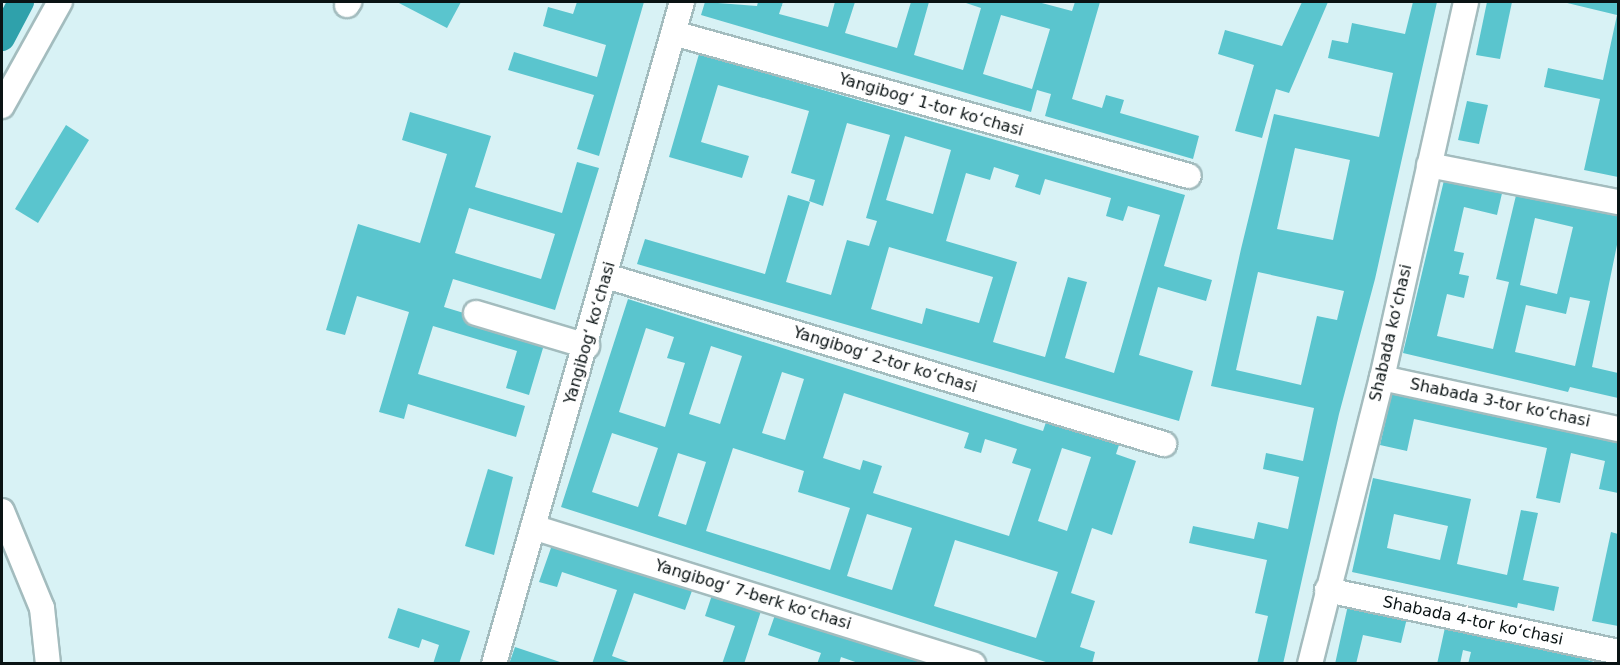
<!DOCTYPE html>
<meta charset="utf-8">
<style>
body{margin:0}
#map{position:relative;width:1620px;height:665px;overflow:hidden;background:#d8f2f5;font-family:"DejaVu Sans",sans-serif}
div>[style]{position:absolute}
.canal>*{height:26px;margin:-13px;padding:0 13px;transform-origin:13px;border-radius:13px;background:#2fa1ab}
.building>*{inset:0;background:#5ac5ce}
.roads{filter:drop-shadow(2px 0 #a3bcbe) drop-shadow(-2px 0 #a3bcbe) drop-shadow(0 2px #a3bcbe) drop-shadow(0 -2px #a3bcbe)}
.minor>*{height:24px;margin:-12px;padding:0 12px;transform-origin:12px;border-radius:12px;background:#fff}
span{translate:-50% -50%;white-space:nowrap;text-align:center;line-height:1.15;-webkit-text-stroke:6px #fff;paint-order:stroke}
.street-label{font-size:16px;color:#0a1314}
.frame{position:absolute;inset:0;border:3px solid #0a1314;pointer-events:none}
</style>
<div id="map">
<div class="canal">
<i style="left:2px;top:38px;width:41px;rotate:-62.2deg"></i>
</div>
<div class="building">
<i style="clip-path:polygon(397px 2px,461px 2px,447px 28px)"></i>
<i style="clip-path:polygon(577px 2px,644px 2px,599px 156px,577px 149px,594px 95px,508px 70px,514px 52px,597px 77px,606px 45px,543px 26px,548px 7px,573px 14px)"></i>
<i style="clip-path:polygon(evenodd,705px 2px,757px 6px,758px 2px,783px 2px,779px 14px,828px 27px,835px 2px,855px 2px,845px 33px,897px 48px,911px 2px,929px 2px,914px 55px,963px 70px,981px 8px,963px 2px,1038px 2px,1072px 11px,1075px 2px,1100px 2px,1072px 99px,1102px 108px,1106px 95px,1124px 100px,1120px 113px,1199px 136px,1193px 159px,1045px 116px,1051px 94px,1037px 90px,1031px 112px,701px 15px,705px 2px,1001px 15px,1050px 29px,1032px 89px,983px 74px,1001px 15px)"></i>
<i style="clip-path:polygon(1302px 2px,1328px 2px,1289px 93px,1276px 89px,1262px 138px,1235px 131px,1254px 65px,1218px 54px,1225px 30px,1282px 46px)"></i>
<i style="clip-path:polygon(evenodd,1413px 2px,1437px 2px,1375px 279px,1339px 414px,1283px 664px,1257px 664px,1268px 616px,1255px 613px,1267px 560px,1189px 543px,1193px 526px,1254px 539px,1258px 522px,1288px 529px,1299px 477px,1263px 469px,1266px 453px,1303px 461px,1314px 408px,1211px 386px,1241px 249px,1274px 114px,1379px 137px,1393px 73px,1328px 58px,1332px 40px,1348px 43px,1352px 23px,1405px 34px,1413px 2px,1295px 148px,1350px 160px,1333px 240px,1277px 229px,1295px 148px,1413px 2px,1258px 272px,1344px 291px,1337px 320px,1317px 316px,1301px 385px,1236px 370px,1258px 272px)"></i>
<i style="clip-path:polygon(1487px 2px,1512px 2px,1500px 59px,1476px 55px)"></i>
<i style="clip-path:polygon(1563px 2px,1618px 2px,1618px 177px,1584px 170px,1600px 99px,1544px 87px,1548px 68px,1603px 80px,1617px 15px)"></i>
<i style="clip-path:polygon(evenodd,699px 54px,1185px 195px,1164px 266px,1212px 280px,1206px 301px,1158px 287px,1139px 355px,1193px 371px,1179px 421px,637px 264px,645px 239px,765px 274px,788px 195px,810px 202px,786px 282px,831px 295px,847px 240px,869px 246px,877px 221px,866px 218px,890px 135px,847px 123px,823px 206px,809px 201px,815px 180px,791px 173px,809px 111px,718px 85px,701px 142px,749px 156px,742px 178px,669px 157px,699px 54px,905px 136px,951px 150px,933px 214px,886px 200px,905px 136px,699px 54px,994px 167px,1019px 175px,1015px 187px,1040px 195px,1045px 179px,1111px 198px,1106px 216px,1123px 221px,1128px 206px,1160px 215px,1114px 373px,1065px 358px,1087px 282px,1068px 277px,1045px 357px,993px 342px,1017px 262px,946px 241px,966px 173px,990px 180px,994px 167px,699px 54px,889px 247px,993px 277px,979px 323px,926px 308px,922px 324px,871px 309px,889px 247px)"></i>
<i style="clip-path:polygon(1467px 101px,1488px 105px,1479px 144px,1458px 140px)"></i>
<i style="clip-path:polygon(evenodd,410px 112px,491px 136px,475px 187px,562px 213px,577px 162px,599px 168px,555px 310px,453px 279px,444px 307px,546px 338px,529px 395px,506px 388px,517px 351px,433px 326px,418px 374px,525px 406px,516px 437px,408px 404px,404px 419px,379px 412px,409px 312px,357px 296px,345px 335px,326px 330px,358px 224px,420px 243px,447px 154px,402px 140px,410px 112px,469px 208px,555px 234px,541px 279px,455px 253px,469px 208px)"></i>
<i style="clip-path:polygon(66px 125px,89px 140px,38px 223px,15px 209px)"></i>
<i style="clip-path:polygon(evenodd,1445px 176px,1503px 189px,1497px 215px,1464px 207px,1454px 251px,1464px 253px,1459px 274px,1469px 276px,1464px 298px,1447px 294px,1437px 336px,1493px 349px,1509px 282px,1496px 279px,1518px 187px,1618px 211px,1618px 240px,1592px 367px,1618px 373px,1618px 398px,1570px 387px,1568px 392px,1403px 353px,1445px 176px,1535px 218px,1573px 227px,1557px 294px,1520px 285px,1535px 218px,1445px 176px,1570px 297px,1590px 301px,1575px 366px,1515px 352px,1526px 305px,1566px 314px,1570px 297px)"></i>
<i style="clip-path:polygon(evenodd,628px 299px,1043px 431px,1047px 419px,1120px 442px,1116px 454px,1136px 461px,1112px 535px,1092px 528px,1071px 593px,1095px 601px,1080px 647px,1095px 652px,1092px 664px,1052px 664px,561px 507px,628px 299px,646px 328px,674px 337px,667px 358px,685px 363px,665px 427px,619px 412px,646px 328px,628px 299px,711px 346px,742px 356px,720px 424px,689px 414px,711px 346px,628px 299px,782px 372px,804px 379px,785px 440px,762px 433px,782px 372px,628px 299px,844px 393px,969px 433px,964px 448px,981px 453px,985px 439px,1017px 449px,1012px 463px,1031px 469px,1009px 536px,873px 493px,882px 466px,863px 460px,860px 470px,823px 458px,844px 393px,628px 299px,612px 433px,658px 448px,638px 507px,592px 492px,612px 433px,628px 299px,733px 448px,804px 471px,798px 492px,850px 508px,830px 570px,706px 531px,733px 448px,628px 299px,1062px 448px,1091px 457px,1067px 531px,1038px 521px,1062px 448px,628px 299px,678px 453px,706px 462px,686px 525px,658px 516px,678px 453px,628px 299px,867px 514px,912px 528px,892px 590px,847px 576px,867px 514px,628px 299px,955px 540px,1058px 572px,1036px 638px,934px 606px,955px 540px)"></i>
<i style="clip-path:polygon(1393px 388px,1618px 436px,1618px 493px,1599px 489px,1605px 461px,1571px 453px,1560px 503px,1536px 498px,1547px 448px,1414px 419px,1407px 451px,1380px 445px)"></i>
<i style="clip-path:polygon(488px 469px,513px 477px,494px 555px,465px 546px)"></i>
<i style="clip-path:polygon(evenodd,1373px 478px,1471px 499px,1457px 564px,1507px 575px,1521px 510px,1538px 513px,1523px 580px,1559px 587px,1554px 611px,1518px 603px,1517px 608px,1352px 572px,1373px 478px,1394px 514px,1448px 526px,1440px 560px,1387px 548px,1394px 514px)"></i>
<i style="clip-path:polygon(1611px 532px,1618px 534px,1618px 626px,1592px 621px)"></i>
<i style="clip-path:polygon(552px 545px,693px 588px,685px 610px,634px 593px,612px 656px,634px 664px,592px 664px,617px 590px,562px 572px,557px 587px,539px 582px)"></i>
<i style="clip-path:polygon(712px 595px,761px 611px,744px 664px,722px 664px,735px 626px,705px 616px)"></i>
<i style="clip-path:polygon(1348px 605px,1407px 618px,1401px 643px,1363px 635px,1356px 664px,1335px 664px)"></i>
<i style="clip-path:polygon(398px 608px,470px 631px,459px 664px,433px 664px,439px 645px,422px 639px,419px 648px,388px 638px)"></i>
<i style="clip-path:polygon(776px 612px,944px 664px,861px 664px,841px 657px,839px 664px,817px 664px,821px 653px,768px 635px)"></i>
<i style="clip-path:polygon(1446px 623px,1585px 654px,1584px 659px,1601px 664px,1468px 664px,1471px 652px,1463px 650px,1460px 664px,1437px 664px)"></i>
<i style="clip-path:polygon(515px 647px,563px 663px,563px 664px,509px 664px)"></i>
</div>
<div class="roads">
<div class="minor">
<i style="left:347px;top:5px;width:4px;rotate:-56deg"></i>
<i style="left:673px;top:33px;width:535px;rotate:15.49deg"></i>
<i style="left:2px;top:106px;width:119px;rotate:-60.9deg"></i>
<i style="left:1429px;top:165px;width:193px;rotate:11.1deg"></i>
<i style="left:606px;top:276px;width:583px;rotate:16.76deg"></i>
<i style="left:476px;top:313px;width:116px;rotate:16.6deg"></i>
<i style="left:1382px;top:378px;width:241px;rotate:12.2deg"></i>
<i style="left:2px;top:511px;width:105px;rotate:67.6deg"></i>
<i style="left:42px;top:608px;width:56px;rotate:83.9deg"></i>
<i style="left:533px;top:527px;width:461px;rotate:17.3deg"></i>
<i style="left:1327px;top:590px;width:298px;rotate:12deg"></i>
<i style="left:494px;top:664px;width:688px;rotate:-74.15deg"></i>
<i style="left:1310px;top:664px;width:295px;rotate:-75.9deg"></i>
<i style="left:1382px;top:378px;width:385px;rotate:-77.4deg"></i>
</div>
</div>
<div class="street-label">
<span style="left:931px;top:105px;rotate:16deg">Yangibogʻ 1-tor koʻchasi</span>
<span style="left:590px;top:333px;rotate:-74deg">Yangibogʻ koʻchasi</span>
<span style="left:1391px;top:333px;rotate:-77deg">Shabada koʻchasi</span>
<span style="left:885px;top:360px;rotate:17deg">Yangibogʻ 2-tor koʻchasi</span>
<span style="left:1500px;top:403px;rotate:12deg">Shabada 3-tor koʻchasi</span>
<span style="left:753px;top:595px;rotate:17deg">Yangibogʻ 7-berk koʻchasi</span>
<span style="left:1473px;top:621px;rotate:12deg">Shabada 4-tor koʻchasi</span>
</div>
<div class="frame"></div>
</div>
